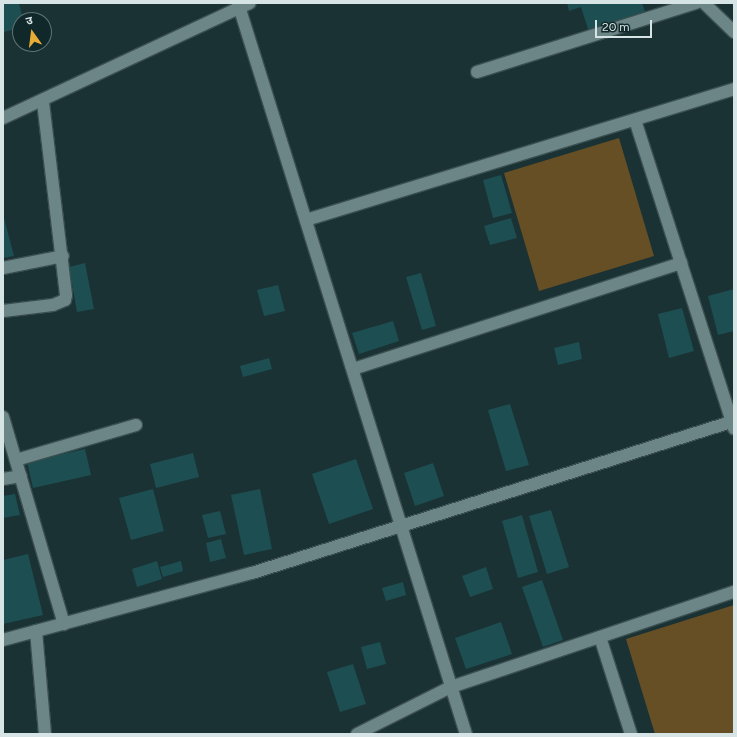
<!DOCTYPE html>
<meta charset="utf-8">
<style>
body{margin:0}
#map{position:relative;width:737px;height:737px;overflow:hidden;background:#1b3234;font-family:Figtree,"Noto Sans Devanagari",sans-serif}
div>[style]{position:absolute}
.green>*{inset:0;background:#664f25}
.building>*{inset:0;background:#1d4e52}
.roads{filter:drop-shadow(1px 0 #3b4f50) drop-shadow(-1px 0 #3b4f50) drop-shadow(0 1px #3b4f50) drop-shadow(0 -1px #3b4f50)}
.street>*{height:12px;margin:-6px;padding:0 6px;transform-origin:6px;border-radius:6px;background:#6c8688}
span{translate:-50% -50%;white-space:nowrap;text-align:center;line-height:1.15;-webkit-text-stroke:3px #11282a;paint-order:stroke}
.frame{position:absolute;inset:0;border:4px solid #d7e4e5;pointer-events:none}
.north{position:absolute;left:12px;top:12px;width:40px;height:40px;box-sizing:border-box;background:#11282a;border:1px solid #607375;border-radius:50%;rotate:346deg;font-size:11px;font-weight:700;line-height:16px;text-align:center;color:#d7e4e5}
.north::after{content:'';display:block;margin:auto;width:14px;height:18px;background:#e6ac36;clip-path:polygon(50% 0,100% 100%,50% 72%,0 100%)}
.scale{position:absolute;left:595px;top:20px;width:57px;height:18px;box-sizing:border-box;border:2px solid #d7e4e5;border-top:0;padding-left:5px;font-size:12px;line-height:14px;white-space:nowrap;color:#d7e4e5;-webkit-text-stroke:3px #11282a;paint-order:stroke}
</style>
<div id="map">
<div class="green">
<i style="clip-path:polygon(619px 138px,654px 256px,539px 291px,504px 173px)"></i>
<i style="clip-path:polygon(734px 605px,734px 734px,655px 734px,626px 639px)"></i>
</div>
<div class="building">
<i style="clip-path:polygon(3px 3px,19px 3px,23px 20px,20px 20px,20px 28px,4px 32px)"></i>
<i style="clip-path:polygon(567px 3px,642px 3px,646px 14px,589px 32px,581px 7px,569px 11px)"></i>
<i style="clip-path:polygon(501px 175px,512px 213px,493px 218px,483px 180px)"></i>
<i style="clip-path:polygon(3px 214px,14px 256px,3px 258px)"></i>
<i style="clip-path:polygon(511px 218px,517px 238px,490px 245px,484px 226px)"></i>
<i style="clip-path:polygon(85px 263px,94px 309px,77px 312px,69px 267px)"></i>
<i style="clip-path:polygon(421px 273px,436px 326px,422px 330px,406px 277px)"></i>
<i style="clip-path:polygon(278px 285px,285px 311px,264px 316px,257px 290px)"></i>
<i style="clip-path:polygon(734px 289px,734px 331px,718px 335px,708px 296px)"></i>
<i style="clip-path:polygon(682px 308px,694px 351px,669px 358px,658px 314px)"></i>
<i style="clip-path:polygon(393px 321px,399px 341px,359px 354px,352px 333px)"></i>
<i style="clip-path:polygon(579px 342px,582px 359px,558px 365px,554px 348px)"></i>
<i style="clip-path:polygon(269px 358px,272px 369px,243px 377px,240px 366px)"></i>
<i style="clip-path:polygon(510px 404px,529px 465px,506px 471px,488px 410px)"></i>
<i style="clip-path:polygon(85px 449px,91px 475px,33px 488px,27px 462px)"></i>
<i style="clip-path:polygon(193px 453px,199px 477px,156px 488px,150px 464px)"></i>
<i style="clip-path:polygon(356px 459px,373px 509px,329px 524px,312px 474px)"></i>
<i style="clip-path:polygon(433px 463px,444px 496px,415px 506px,404px 473px)"></i>
<i style="clip-path:polygon(153px 489px,164px 531px,131px 540px,119px 498px)"></i>
<i style="clip-path:polygon(260px 489px,272px 549px,244px 555px,231px 495px)"></i>
<i style="clip-path:polygon(15px 494px,20px 515px,3px 518px,3px 496px)"></i>
<i style="clip-path:polygon(551px 510px,569px 567px,547px 574px,529px 516px)"></i>
<i style="clip-path:polygon(220px 511px,226px 534px,208px 538px,202px 515px)"></i>
<i style="clip-path:polygon(522px 515px,538px 572px,518px 578px,502px 521px)"></i>
<i style="clip-path:polygon(221px 539px,226px 558px,210px 562px,206px 543px)"></i>
<i style="clip-path:polygon(28px 554px,43px 615px,3px 624px,3px 560px)"></i>
<i style="clip-path:polygon(157px 561px,162px 579px,137px 587px,132px 569px)"></i>
<i style="clip-path:polygon(181px 561px,183px 571px,163px 577px,160px 567px)"></i>
<i style="clip-path:polygon(486px 567px,493px 589px,470px 597px,462px 576px)"></i>
<i style="clip-path:polygon(542px 580px,563px 640px,543px 647px,522px 587px)"></i>
<i style="clip-path:polygon(403px 582px,406px 595px,386px 601px,382px 588px)"></i>
<i style="clip-path:polygon(501px 622px,512px 654px,466px 669px,455px 638px)"></i>
<i style="clip-path:polygon(380px 642px,386px 664px,367px 669px,361px 647px)"></i>
<i style="clip-path:polygon(353px 664px,366px 704px,340px 712px,327px 672px)"></i>
</div>
<div class="roads">
<div class="street">
<i style="left:238px;top:3px;width:766px;rotate:72.68deg"></i>
<i style="left:704px;top:3px;width:42px;rotate:44deg"></i>
<i style="left:477px;top:72px;width:230px;rotate:-17.5deg"></i>
<i style="left:3px;top:118px;width:272px;rotate:-25deg"></i>
<i style="left:635px;top:120px;width:324px;rotate:72.2deg"></i>
<i style="left:306px;top:220px;width:448px;rotate:-17deg"></i>
<i style="left:3px;top:268px;width:61px;rotate:-11.3deg"></i>
<i style="left:3px;top:311px;width:50px;rotate:-6.8deg"></i>
<i style="left:53px;top:305px;width:13px;rotate:-23deg"></i>
<i style="left:65px;top:300px;width:5px;rotate:-79deg"></i>
<i style="left:66px;top:295px;width:194px;rotate:-96.8deg"></i>
<i style="left:353px;top:369px;width:345px;rotate:-17.9deg"></i>
<i style="left:3px;top:417px;width:216px;rotate:73.6deg"></i>
<i style="left:16px;top:460px;width:125px;rotate:-16.3deg"></i>
<i style="left:3px;top:479px;width:18px;rotate:-9deg"></i>
<i style="left:36px;top:631px;width:103px;rotate:85deg"></i>
<i style="left:600px;top:637px;width:102px;rotate:72.3deg"></i>
<i style="left:3px;top:640px;width:258px;rotate:-15.1deg"></i>
<i style="left:252px;top:573px;width:505px;rotate:-17.5deg"></i>
<i style="left:357px;top:734px;width:105px;rotate:-26.6deg"></i>
<i style="left:451px;top:687px;width:299px;rotate:-18.6deg"></i>
</div>
</div>
<div class="frame"></div>
<div class="north">उ</div>
<div class="scale">20 m</div>
</div>
